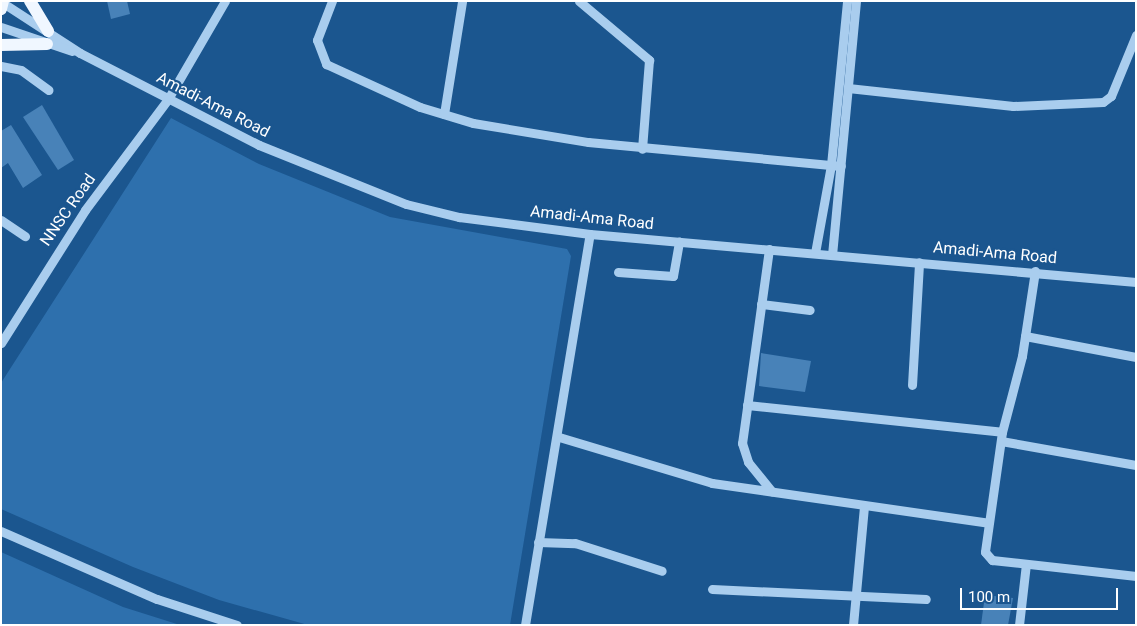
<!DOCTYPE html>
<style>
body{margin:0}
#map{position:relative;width:1137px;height:626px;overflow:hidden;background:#1b568f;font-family:Roboto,sans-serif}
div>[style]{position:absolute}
.green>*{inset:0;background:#2e70ad}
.building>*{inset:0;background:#4882b8}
.minor>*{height:9px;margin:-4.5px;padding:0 4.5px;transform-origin:4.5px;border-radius:4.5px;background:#a9cdee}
.major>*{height:12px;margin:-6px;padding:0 6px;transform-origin:6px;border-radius:6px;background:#f0f7ff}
span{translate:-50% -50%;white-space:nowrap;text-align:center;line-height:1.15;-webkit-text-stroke:4.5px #1b568f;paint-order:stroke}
.street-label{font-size:16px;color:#fff}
.frame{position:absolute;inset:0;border:2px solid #fff;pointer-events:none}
.scale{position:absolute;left:960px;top:588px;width:158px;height:22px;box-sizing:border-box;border:2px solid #fff;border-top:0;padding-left:6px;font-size:15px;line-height:18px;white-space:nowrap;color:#fff;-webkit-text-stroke:4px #1b568f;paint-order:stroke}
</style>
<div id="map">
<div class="green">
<i style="clip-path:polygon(171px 118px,259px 164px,390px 217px,567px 249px,571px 256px,510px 625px,308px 625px,219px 600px,133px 567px,1px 509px,1px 383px)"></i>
<i style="clip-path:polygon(1px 552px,123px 607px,180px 625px,1px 625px)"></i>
</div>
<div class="building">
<i style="clip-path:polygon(107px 1px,127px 1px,130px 14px,111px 19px)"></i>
<i style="clip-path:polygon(42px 105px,74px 160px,58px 170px,23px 117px)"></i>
<i style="clip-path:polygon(11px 125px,42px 175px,23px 188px,8px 163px,1px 168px,1px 131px)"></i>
<i style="clip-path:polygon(761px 353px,811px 361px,805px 392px,759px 386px)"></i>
<i style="clip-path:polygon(985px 595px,1013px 598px,1008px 625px,981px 625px)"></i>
</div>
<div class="minor">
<i style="left:332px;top:1px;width:42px;rotate:111deg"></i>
<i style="left:317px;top:40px;width:26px;rotate:69deg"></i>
<i style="left:326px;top:64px;width:103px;rotate:24.6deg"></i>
<i style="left:420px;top:107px;width:55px;rotate:16.8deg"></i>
<i style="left:473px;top:123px;width:117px;rotate:9.4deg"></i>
<i style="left:588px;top:142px;width:254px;rotate:5.4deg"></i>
<i style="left:579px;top:1px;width:92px;rotate:40.1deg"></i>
<i style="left:649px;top:60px;width:89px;rotate:94.5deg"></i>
<i style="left:3px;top:3px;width:92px;rotate:33deg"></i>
<i style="left:80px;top:53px;width:201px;rotate:27.2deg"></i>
<i style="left:259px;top:145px;width:158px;rotate:21.9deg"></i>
<i style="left:406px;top:204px;width:55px;rotate:13.8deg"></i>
<i style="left:459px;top:217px;width:132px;rotate:7.4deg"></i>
<i style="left:590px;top:234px;width:548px;rotate:5.02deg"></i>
<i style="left:1px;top:27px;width:75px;rotate:18.7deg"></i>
<i style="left:1px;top:66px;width:20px;rotate:11deg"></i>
<i style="left:21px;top:70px;width:34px;rotate:36deg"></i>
<i style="left:848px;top:88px;width:166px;rotate:6.2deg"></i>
<i style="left:1013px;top:106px;width:90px;rotate:-2.5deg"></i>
<i style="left:1103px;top:102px;width:10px;rotate:-37deg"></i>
<i style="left:1111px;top:96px;width:66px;rotate:-67.7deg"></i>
<i style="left:444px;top:114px;width:114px;rotate:-80.9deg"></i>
<i style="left:1px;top:220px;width:29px;rotate:34deg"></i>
<i style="left:769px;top:249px;width:196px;rotate:97.9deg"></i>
<i style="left:742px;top:443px;width:20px;rotate:72deg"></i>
<i style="left:748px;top:462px;width:38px;rotate:51deg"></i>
<i style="left:815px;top:253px;width:89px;rotate:-79.7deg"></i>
<i style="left:831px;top:165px;width:165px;rotate:-84.4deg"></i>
<i style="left:832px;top:255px;width:255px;rotate:-84.6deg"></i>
<i style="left:1035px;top:271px;width:86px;rotate:98.7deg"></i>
<i style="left:1022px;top:356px;width:79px;rotate:104.7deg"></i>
<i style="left:1002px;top:432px;width:121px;rotate:98.1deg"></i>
<i style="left:985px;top:552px;width:11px;rotate:49deg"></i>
<i style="left:992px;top:560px;width:145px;rotate:6.3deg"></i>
<i style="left:618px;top:272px;width:55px;rotate:4.2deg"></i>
<i style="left:673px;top:276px;width:35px;rotate:-80deg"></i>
<i style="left:761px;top:304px;width:49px;rotate:7deg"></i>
<i style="left:1025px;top:336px;width:113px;rotate:10.7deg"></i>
<i style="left:1px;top:343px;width:157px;rotate:-57.7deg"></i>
<i style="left:85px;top:210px;width:139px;rotate:-53.2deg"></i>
<i style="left:168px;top:99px;width:113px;rotate:-59.8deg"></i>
<i style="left:912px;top:385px;width:123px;rotate:-86.7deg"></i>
<i style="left:747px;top:405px;width:256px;rotate:6deg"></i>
<i style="left:559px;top:437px;width:160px;rotate:16.7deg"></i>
<i style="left:712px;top:483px;width:279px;rotate:8.2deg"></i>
<i style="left:1001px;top:441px;width:137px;rotate:10.1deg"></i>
<i style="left:1px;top:531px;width:170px;rotate:23.6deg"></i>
<i style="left:157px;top:599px;width:84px;rotate:18deg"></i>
<i style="left:538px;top:542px;width:37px;rotate:2deg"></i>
<i style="left:575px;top:543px;width:91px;rotate:17.8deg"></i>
<i style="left:712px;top:589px;width:214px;rotate:2.7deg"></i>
<i style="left:525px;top:625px;width:396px;rotate:-80.6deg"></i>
<i style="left:853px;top:625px;width:120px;rotate:-84.7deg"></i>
<i style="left:1019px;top:625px;width:61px;rotate:-83.5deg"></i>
</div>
<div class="major">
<i style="left:30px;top:1px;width:35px;rotate:59deg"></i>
<i style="left:1px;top:9px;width:8px;rotate:-76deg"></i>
<i style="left:1px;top:45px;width:46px;rotate:-1.2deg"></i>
</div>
<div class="street-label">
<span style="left:213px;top:105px;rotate:27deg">Amadi-Ama Road</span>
<span style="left:68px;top:210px;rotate:-55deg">NNSC Road</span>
<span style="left:592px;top:218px;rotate:6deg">Amadi-Ama Road</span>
<span style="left:995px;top:253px;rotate:5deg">Amadi-Ama Road</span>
</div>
<div class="frame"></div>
<div class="scale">100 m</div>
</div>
